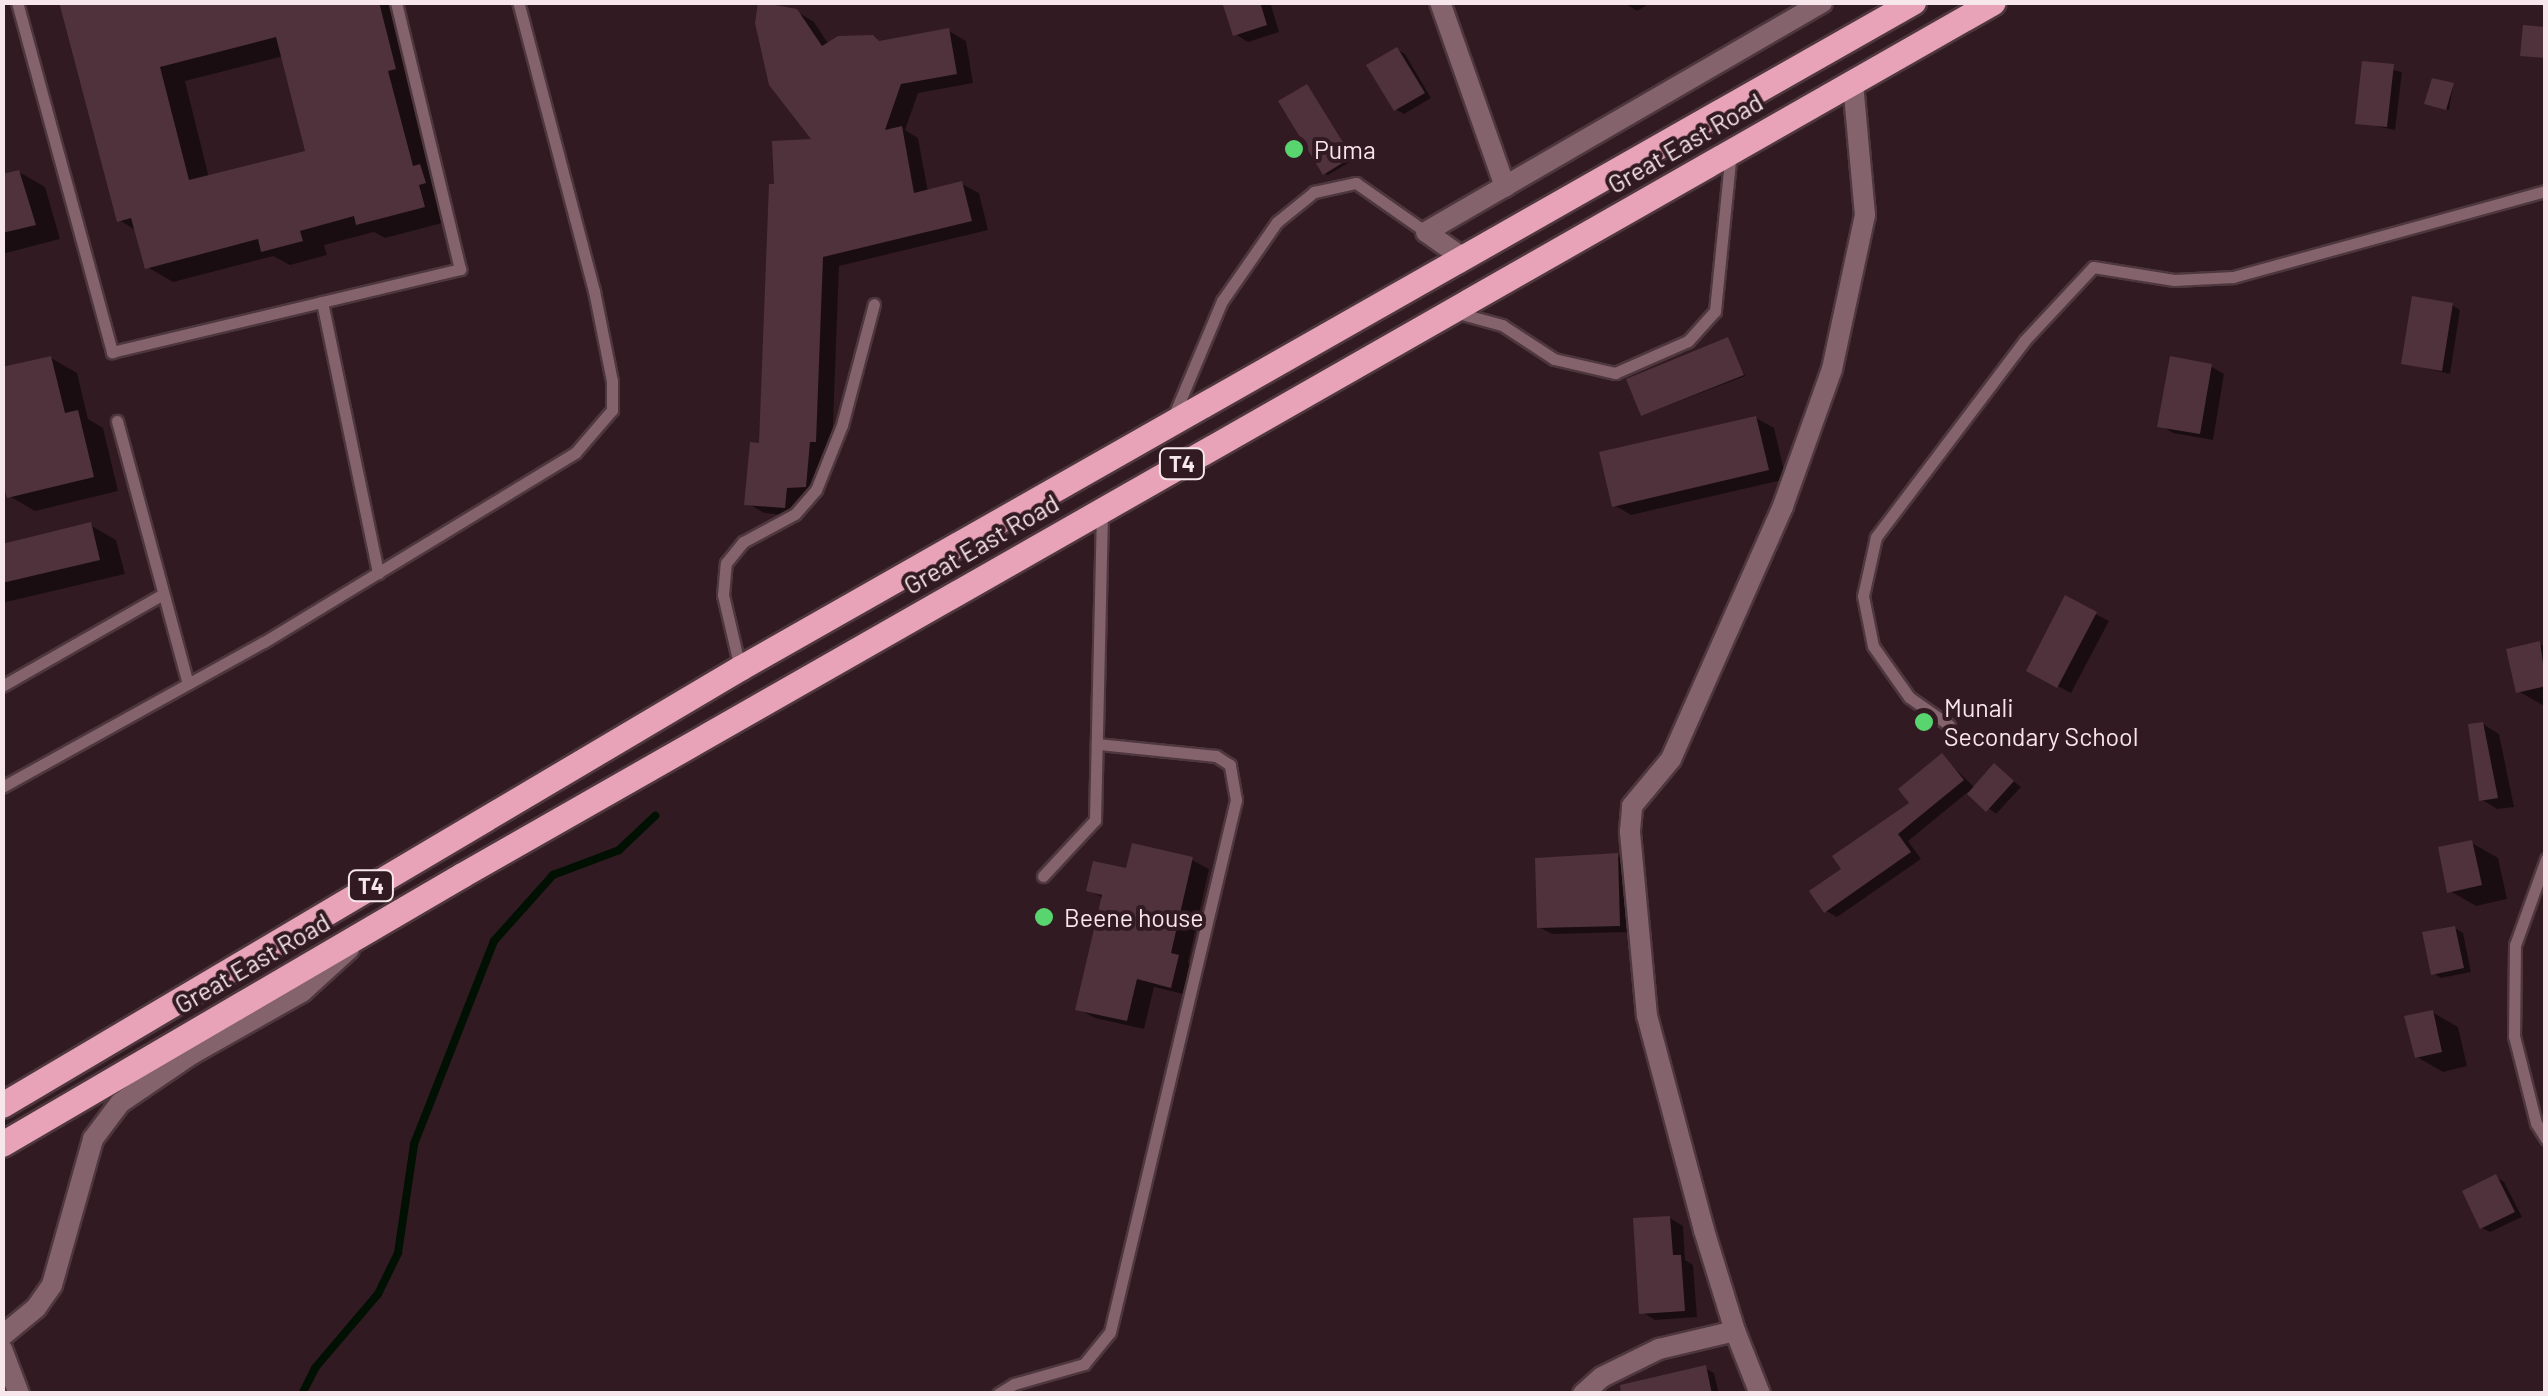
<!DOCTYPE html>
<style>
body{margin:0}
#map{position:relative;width:2548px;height:1396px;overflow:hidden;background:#321a22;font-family:Barlow,sans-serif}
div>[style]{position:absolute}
.shadow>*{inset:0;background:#0007}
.stream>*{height:8px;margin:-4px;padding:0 4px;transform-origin:4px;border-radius:4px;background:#001002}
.building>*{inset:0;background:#4f323c}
.roads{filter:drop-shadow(2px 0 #4e373e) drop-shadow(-2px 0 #4e373e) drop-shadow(0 2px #4e373e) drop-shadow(0 -2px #4e373e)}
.service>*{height:11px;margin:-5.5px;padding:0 5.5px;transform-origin:5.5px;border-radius:5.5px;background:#85636d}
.minor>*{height:20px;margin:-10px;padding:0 10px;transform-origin:10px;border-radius:10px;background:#85636d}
.primary>*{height:25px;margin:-12.5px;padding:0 12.5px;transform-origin:12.5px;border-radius:12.5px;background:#e9a3b9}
.dots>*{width:28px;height:28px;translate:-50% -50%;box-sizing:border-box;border:5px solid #321a22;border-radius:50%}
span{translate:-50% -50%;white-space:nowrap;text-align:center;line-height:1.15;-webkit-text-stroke:8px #321a22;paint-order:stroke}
.shield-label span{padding:2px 8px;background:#321a22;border:2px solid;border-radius:8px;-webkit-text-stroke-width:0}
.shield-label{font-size:22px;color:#f7e6eb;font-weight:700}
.street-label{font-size:25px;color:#f7e6eb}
.poi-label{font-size:25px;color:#f7e6eb}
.left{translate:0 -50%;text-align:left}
.frame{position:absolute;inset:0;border:5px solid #f7e6eb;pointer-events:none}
</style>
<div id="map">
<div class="shadow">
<i style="clip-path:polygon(evenodd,62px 2px,400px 2px,437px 176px,446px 182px,450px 198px,444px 199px,450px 221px,385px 238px,374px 232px,324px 245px,327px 255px,290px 265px,273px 256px,173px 282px,147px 267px,137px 231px,119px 220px,62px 2px,284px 56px,308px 153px,209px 178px,185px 81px,284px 56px)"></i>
<i style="clip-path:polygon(761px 2px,796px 11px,814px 22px,829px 45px,882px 43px,949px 31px,966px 41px,973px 83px,918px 93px,905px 130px,918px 138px,928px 192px,962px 184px,979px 193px,988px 230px,839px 266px,832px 451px,826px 450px,822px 496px,804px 496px,802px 517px,764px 513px,747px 503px,762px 446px,816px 141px)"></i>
<i style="clip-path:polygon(1225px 2px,1270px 2px,1279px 32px,1248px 42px,1235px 34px)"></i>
<i style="clip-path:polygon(1623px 2px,1652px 2px,1637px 11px)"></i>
<i style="clip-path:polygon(1397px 50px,1405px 54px,1431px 98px,1404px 114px,1395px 109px)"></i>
<i style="clip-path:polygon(2364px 64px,2402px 72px,2395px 130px,2357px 122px)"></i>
<i style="clip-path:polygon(2453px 86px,2449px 110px,2430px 104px)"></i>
<i style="clip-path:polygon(1307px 87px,1353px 160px,1328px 175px,1324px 173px)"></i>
<i style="clip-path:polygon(19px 172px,45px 187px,60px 239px,2px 254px,2px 176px)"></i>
<i style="clip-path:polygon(2452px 305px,2460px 310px,2450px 374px,2404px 363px)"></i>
<i style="clip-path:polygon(1728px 340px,1745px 376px,1643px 415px)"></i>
<i style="clip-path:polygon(51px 358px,77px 373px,88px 419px,103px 428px,118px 491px,35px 511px,9px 496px)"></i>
<i style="clip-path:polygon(2212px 367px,2224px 374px,2213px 440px,2173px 433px,2160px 425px)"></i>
<i style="clip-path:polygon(1756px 418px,1774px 428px,1786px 479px,1631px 515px,1614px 505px)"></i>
<i style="clip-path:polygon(90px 525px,116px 540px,125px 574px,2px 603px,2px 546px)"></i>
<i style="clip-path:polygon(2066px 599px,2109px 621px,2071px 693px,2042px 678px)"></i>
<i style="clip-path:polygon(2540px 644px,2546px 647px,2544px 706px,2518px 691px)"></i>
<i style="clip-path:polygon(2483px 724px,2499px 734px,2514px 807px,2497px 809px,2481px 799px)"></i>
<i style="clip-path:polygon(1942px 756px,1975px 788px,1995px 766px,2021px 787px,1996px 814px,1968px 792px,1908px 841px,1921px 859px,1837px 917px,1826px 911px,1845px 869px,1913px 803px)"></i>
<i style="clip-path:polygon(2472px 843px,2498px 858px,2507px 899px,2476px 906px,2450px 891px)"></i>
<i style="clip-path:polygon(1617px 856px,1630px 863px,1632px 932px,1552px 934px,1539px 927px)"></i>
<i style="clip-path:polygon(1192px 860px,1209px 869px,1188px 963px,1195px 967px,1188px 995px,1154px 987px,1144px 1029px,1095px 1018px,1078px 1009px,1103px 898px,1089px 890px,1128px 871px)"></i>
<i style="clip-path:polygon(2455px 928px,2463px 933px,2471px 972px,2441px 978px,2433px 973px)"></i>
<i style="clip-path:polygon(2432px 1012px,2458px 1027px,2467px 1066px,2443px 1072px,2417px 1057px)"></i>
<i style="clip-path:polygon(2496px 1177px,2504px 1182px,2522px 1217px,2490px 1232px,2482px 1228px)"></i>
<i style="clip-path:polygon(1670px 1218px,1683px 1226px,1685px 1260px,1693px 1265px,1697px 1317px,1655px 1320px,1642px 1312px)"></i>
<i style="clip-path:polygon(1705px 1368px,1714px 1373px,1719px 1394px,1639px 1394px)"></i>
</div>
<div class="stream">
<i style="left:302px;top:1394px;width:29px;rotate:-63deg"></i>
<i style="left:315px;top:1368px;width:97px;rotate:-49.6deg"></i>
<i style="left:378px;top:1294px;width:46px;rotate:-64deg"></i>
<i style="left:398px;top:1253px;width:110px;rotate:-81.6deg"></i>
<i style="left:414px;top:1144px;width:218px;rotate:-68.5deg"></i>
<i style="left:494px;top:941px;width:89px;rotate:-48.2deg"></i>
<i style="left:553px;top:875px;width:71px;rotate:-20.7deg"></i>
<i style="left:619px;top:850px;width:50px;rotate:-43.4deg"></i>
</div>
<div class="building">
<i style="clip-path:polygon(evenodd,59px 2px,379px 2px,396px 69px,388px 71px,413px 166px,420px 164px,426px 183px,419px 185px,425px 207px,356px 225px,354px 216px,300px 231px,303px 241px,261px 252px,258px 239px,145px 269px,131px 218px,117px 222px,59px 2px,276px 37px,305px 151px,189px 180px,160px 67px,276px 37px)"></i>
<i style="clip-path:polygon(758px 2px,797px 9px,822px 46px,838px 36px,873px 35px,879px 41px,949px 28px,957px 74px,901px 84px,885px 130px,902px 126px,914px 193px,962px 181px,972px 221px,823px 257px,816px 442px,810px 442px,806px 487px,787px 488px,785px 508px,744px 505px,750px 442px,759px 443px,769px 184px,774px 184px,772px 141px,811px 139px,769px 85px,755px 23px)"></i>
<i style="clip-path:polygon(1222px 2px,1260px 2px,1267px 25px,1233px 36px)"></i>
<i style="clip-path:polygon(2523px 25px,2546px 27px,2546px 58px,2520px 56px)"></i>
<i style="clip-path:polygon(1397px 47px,1425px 93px,1394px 111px,1366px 65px)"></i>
<i style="clip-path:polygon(2362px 61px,2394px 64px,2387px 127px,2355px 124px)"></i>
<i style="clip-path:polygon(2432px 78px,2454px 83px,2446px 110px,2424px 104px)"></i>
<i style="clip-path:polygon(1307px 84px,1352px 157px,1323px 175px,1278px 101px)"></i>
<i style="clip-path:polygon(19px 170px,36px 225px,2px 233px,2px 174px)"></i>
<i style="clip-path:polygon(2412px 296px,2453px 303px,2442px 371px,2401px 364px)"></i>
<i style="clip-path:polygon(1728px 337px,1744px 375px,1641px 416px,1626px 379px)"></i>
<i style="clip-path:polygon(51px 356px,65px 413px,78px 410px,94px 477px,7px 498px,2px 481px,2px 367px)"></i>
<i style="clip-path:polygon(2170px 356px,2212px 364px,2200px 434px,2157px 427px)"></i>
<i style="clip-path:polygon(1756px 416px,1769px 470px,1612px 507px,1599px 452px)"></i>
<i style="clip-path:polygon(91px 522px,100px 560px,2px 583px,2px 544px)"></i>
<i style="clip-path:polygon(2065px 595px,2097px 612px,2057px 688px,2026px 671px)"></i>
<i style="clip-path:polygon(2540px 641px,2546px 686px,2516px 693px,2506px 649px)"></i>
<i style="clip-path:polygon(2483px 722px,2498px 798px,2479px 801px,2468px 724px)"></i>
<i style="clip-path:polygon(1942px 753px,1964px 780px,1898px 834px,1911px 852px,1824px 913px,1809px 891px,1841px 869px,1832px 856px,1909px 803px,1898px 789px)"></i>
<i style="clip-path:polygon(1994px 763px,2014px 781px,1986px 812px,1967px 794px)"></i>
<i style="clip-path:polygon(2472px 840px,2482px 885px,2447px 893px,2438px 847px)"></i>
<i style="clip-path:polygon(1132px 843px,1193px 857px,1171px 953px,1179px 955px,1171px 988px,1137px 979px,1127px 1021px,1075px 1010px,1102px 895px,1086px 891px,1093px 861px,1126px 868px)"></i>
<i style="clip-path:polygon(1618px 853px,1620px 926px,1537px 928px,1535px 858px)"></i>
<i style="clip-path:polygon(2455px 926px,2464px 968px,2431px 975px,2422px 932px)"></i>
<i style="clip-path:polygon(2433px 1010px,2442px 1052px,2415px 1058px,2404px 1016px)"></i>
<i style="clip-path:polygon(2496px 1174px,2515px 1212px,2480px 1229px,2462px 1191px)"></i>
<i style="clip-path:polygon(1670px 1216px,1673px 1255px,1681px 1255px,1685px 1311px,1639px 1314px,1633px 1218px)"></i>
<i style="clip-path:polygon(1706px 1365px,1712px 1394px,1621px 1394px,1620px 1385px)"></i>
</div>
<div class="roads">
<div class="service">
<i style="left:17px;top:2px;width:363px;rotate:74.8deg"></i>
<i style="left:112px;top:352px;width:358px;rotate:-13.4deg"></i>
<i style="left:460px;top:269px;width:275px;rotate:-103.5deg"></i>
<i style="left:322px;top:302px;width:277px;rotate:78.3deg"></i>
<i style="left:1458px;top:313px;width:46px;rotate:15.3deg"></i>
<i style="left:1502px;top:325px;width:62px;rotate:33.2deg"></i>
<i style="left:1554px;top:359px;width:63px;rotate:12.9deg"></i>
<i style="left:1615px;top:373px;width:80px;rotate:-23.7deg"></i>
<i style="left:1688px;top:341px;width:40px;rotate:-48deg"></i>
<i style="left:1715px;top:311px;width:160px;rotate:-84.3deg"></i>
<i style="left:1174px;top:415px;width:124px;rotate:-67.2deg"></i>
<i style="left:1222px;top:301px;width:96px;rotate:-55.2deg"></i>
<i style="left:1277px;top:222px;width:48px;rotate:-39deg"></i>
<i style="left:1314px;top:192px;width:43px;rotate:-12.1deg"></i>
<i style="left:1356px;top:183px;width:85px;rotate:35deg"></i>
<i style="left:117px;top:421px;width:272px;rotate:74.9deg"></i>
<i style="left:740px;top:668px;width:75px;rotate:-103.1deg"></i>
<i style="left:723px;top:595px;width:32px;rotate:-85deg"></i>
<i style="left:726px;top:563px;width:27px;rotate:-51deg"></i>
<i style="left:743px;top:542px;width:59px;rotate:-28.3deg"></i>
<i style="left:795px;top:514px;width:32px;rotate:-49deg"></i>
<i style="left:816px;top:490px;width:70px;rotate:-68.2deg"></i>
<i style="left:842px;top:425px;width:125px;rotate:-75.2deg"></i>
<i style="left:2px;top:686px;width:185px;rotate:-29.7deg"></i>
<i style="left:1949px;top:725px;width:49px;rotate:-145deg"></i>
<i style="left:1909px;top:697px;width:62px;rotate:-125.2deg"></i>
<i style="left:1873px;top:646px;width:51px;rotate:-101.3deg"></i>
<i style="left:1863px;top:596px;width:60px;rotate:-77.6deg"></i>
<i style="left:1876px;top:537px;width:246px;rotate:-52.9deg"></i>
<i style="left:2024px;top:341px;width:101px;rotate:-47deg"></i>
<i style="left:2093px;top:267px;width:82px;rotate:9.1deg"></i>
<i style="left:2174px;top:280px;width:59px;rotate:-2.9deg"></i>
<i style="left:2233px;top:277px;width:325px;rotate:-15.4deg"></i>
<i style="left:2px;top:787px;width:299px;rotate:-29deg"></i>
<i style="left:264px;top:642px;width:364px;rotate:-31.3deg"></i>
<i style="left:575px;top:453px;width:57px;rotate:-49.3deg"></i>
<i style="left:612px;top:410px;width:29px;rotate:-90deg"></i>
<i style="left:612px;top:381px;width:92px;rotate:-101.3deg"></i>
<i style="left:594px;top:291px;width:299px;rotate:-104.7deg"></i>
<i style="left:2546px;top:859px;width:91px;rotate:109.8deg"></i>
<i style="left:2515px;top:945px;width:91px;rotate:90.6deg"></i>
<i style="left:2514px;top:1036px;width:90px;rotate:75.8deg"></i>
<i style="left:2536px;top:1123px;width:19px;rotate:58deg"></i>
<i style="left:1043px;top:876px;width:76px;rotate:-47.1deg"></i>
<i style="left:1095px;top:820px;width:307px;rotate:-88.7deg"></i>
<i style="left:998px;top:1394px;width:19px;rotate:-32deg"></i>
<i style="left:1014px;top:1384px;width:73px;rotate:-15.9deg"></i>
<i style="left:1084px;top:1364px;width:41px;rotate:-50.9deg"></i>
<i style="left:1110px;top:1332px;width:547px;rotate:-76.68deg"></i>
<i style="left:1236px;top:800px;width:36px;rotate:-100deg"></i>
<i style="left:1230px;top:765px;width:17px;rotate:-147deg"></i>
<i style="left:1216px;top:756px;width:120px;rotate:-174.2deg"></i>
</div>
<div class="minor">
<i style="left:1440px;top:2px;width:196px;rotate:70.6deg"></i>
<i style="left:1463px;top:258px;width:45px;rotate:-144.9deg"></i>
<i style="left:1426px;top:232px;width:458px;rotate:-30.1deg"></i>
<i style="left:2px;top:1336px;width:44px;rotate:-39.5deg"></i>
<i style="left:36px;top:1308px;width:28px;rotate:-55deg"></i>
<i style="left:52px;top:1285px;width:152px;rotate:-74.3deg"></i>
<i style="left:93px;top:1139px;width:45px;rotate:-53.1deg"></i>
<i style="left:120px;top:1103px;width:87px;rotate:-34.2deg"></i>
<i style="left:192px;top:1054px;width:126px;rotate:-29.4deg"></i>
<i style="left:302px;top:992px;width:64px;rotate:-42.5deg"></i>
<i style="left:2px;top:1349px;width:48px;rotate:69.3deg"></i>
<i style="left:1583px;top:1394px;width:25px;rotate:-42deg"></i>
<i style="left:1602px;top:1377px;width:64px;rotate:-26.2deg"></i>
<i style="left:1659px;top:1349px;width:78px;rotate:-13.3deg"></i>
<i style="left:1760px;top:1394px;width:68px;rotate:-111.6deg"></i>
<i style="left:1735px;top:1331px;width:106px;rotate:-107.1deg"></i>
<i style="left:1704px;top:1230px;width:221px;rotate:-104.9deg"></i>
<i style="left:1647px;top:1016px;width:186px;rotate:-95.3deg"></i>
<i style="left:1630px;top:831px;width:25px;rotate:-85deg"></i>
<i style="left:1632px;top:806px;width:61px;rotate:-50.3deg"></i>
<i style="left:1671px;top:759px;width:277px;rotate:-66.1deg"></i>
<i style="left:1783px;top:506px;width:145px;rotate:-70.3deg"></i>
<i style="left:1832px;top:369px;width:157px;rotate:-77.9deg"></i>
<i style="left:1865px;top:215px;width:134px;rotate:-95.2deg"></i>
</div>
<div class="primary">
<i style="left:2px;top:1105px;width:858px;rotate:-30.63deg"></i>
<i style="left:740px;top:668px;width:1349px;rotate:-29.59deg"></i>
<i style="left:2px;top:1144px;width:533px;rotate:-30.32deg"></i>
<i style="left:462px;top:875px;width:1762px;rotate:-29.69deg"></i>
</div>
</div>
<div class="dots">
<i style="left:1294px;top:149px;background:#58d56f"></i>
<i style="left:1924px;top:722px;background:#58d56f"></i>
<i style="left:1044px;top:917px;background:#58d56f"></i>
</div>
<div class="shield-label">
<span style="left:1182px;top:464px">T4</span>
<span style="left:371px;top:886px">T4</span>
</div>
<div class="street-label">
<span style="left:1685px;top:143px;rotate:-30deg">Great East Road</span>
<span style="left:981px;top:544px;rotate:-30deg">Great East Road</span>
<span style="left:252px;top:963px;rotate:-30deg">Great East Road</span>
</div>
<div class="poi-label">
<span class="left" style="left:1314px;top:149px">Puma</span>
<span class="left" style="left:1944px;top:722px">Munali<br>Secondary School</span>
<span class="left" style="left:1064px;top:917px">Beene house</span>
</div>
<div class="frame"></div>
</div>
